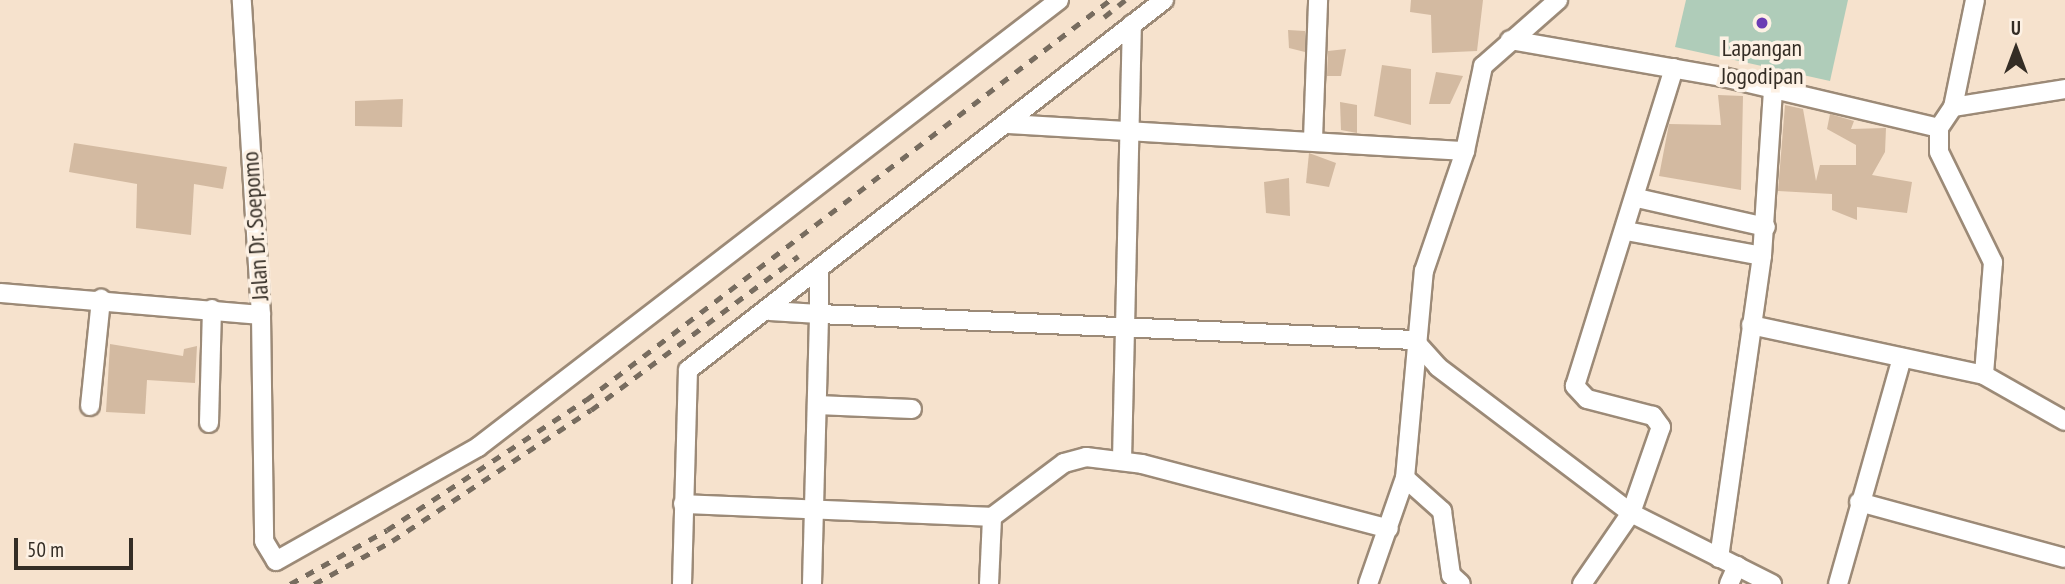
<!DOCTYPE html>
<style>
body{margin:0}
#map{position:relative;width:2065px;height:584px;overflow:hidden;background:#f6e2cd;font-family:"PT Sans Narrow",sans-serif}
div>[style]{position:absolute}
.green>*{inset:0;background:#afccb9}
.building>*{inset:0;background:#d3baa1}
.roads{filter:drop-shadow(2px 0 #9c8a77) drop-shadow(-2px 0 #9c8a77) drop-shadow(0 2px #9c8a77) drop-shadow(0 -2px #9c8a77)}
.minor>*{height:18px;margin:-9px;padding:0 9px;transform-origin:9px;border-radius:9px;background:#fff}
.rail>*{height:4.5px;margin-top:-2.25px;transform-origin:0;background:repeating-linear-gradient(90deg,#776c5f 0 9px,transparent 0 18px)}
.dots>*{width:19px;height:19px;translate:-50% -50%;box-sizing:border-box;border:4px solid #fdf1e4;border-radius:50%}
span{translate:-50% -50%;white-space:nowrap;text-align:center;line-height:1.15;-webkit-text-stroke:7px #fdf1e4;paint-order:stroke}
.poi-label{font-size:24px;color:#342d25}
.street-label{font-size:24px;color:#342d25}
.north{position:absolute;left:1981px;top:14px;width:70px;height:70px;-webkit-text-stroke:5px #fdf1e4;paint-order:stroke;rotate:0deg;font-size:19px;font-weight:700;line-height:28px;text-align:center;color:#342d25}
.north::after{content:'';display:block;margin:auto;width:24px;height:32px;background:#342d25;clip-path:polygon(50% 0,100% 100%,50% 72%,0 100%)}
.scale{position:absolute;left:14px;top:538px;width:119px;height:32px;box-sizing:border-box;border:4px solid #342d25;border-top:0;padding-left:9px;font-size:21px;line-height:24px;white-space:nowrap;color:#342d25;-webkit-text-stroke:5px #fdf1e4;paint-order:stroke}
</style>
<div id="map">
<div class="green">
<i style="clip-path:polygon(1686px 0,1848px 0,1830px 81px,1675px 47px)"></i>
</div>
<div class="building">
<i style="clip-path:polygon(1411px 0,1483px 0,1477px 51px,1432px 53px,1431px 15px,1410px 12px)"></i>
<i style="clip-path:polygon(1288px 30px,1305px 31px,1305px 52px,1289px 48px)"></i>
<i style="clip-path:polygon(1346px 49px,1341px 76px,1327px 76px,1328px 51px)"></i>
<i style="clip-path:polygon(1382px 65px,1411px 69px,1411px 125px,1374px 116px)"></i>
<i style="clip-path:polygon(1436px 72px,1463px 76px,1450px 104px,1429px 104px)"></i>
<i style="clip-path:polygon(1718px 95px,1743px 96px,1741px 190px,1659px 176px,1669px 124px,1721px 125px)"></i>
<i style="clip-path:polygon(403px 99px,402px 127px,355px 126px,355px 101px)"></i>
<i style="clip-path:polygon(1340px 102px,1357px 105px,1357px 133px,1341px 130px)"></i>
<i style="clip-path:polygon(1785px 105px,1803px 109px,1816px 181px,1820px 165px,1856px 165px,1856px 145px,1827px 129px,1830px 114px,1854px 121px,1851px 129px,1886px 128px,1885px 152px,1872px 175px,1912px 182px,1907px 213px,1857px 207px,1857px 220px,1832px 210px,1832px 194px,1778px 191px)"></i>
<i style="clip-path:polygon(74px 143px,227px 167px,223px 189px,194px 184px,191px 235px,136px 228px,137px 184px,69px 172px)"></i>
<i style="clip-path:polygon(1309px 153px,1336px 163px,1329px 187px,1306px 183px)"></i>
<i style="clip-path:polygon(1289px 178px,1290px 216px,1266px 213px,1264px 182px)"></i>
<i style="clip-path:polygon(110px 344px,183px 356px,184px 349px,197px 346px,195px 383px,147px 380px,145px 414px,106px 412px)"></i>
</div>
<div class="roads">
<div class="minor">
<i style="left:1975px;top:0;width:109px;rotate:101.6deg"></i>
<i style="left:1953px;top:107px;width:25px;rotate:124deg"></i>
<i style="left:1939px;top:128px;width:24px;rotate:90deg"></i>
<i style="left:1939px;top:152px;width:123px;rotate:63.9deg"></i>
<i style="left:1993px;top:262px;width:113px;rotate:94.6deg"></i>
<i style="left:1984px;top:375px;width:93px;rotate:29.6deg"></i>
<i style="left:1510px;top:40px;width:216px;rotate:9.9deg"></i>
<i style="left:1723px;top:77px;width:222px;rotate:13.3deg"></i>
<i style="left:1953px;top:107px;width:113px;rotate:-9.1deg"></i>
<i style="left:1009px;top:124px;width:457px;rotate:3.4deg"></i>
<i style="left:1313px;top:139px;width:139px;rotate:-87.9deg"></i>
<i style="left:1637px;top:198px;width:132px;rotate:12.7deg"></i>
<i style="left:1626px;top:231px;width:138px;rotate:10.4deg"></i>
<i style="left:0;top:293px;width:262px;rotate:4.8deg"></i>
<i style="left:261px;top:315px;width:316px;rotate:-93.5deg"></i>
<i style="left:770px;top:311px;width:49px;rotate:3.5deg"></i>
<i style="left:819px;top:314px;width:44px;rotate:-90deg"></i>
<i style="left:261px;top:315px;width:226px;rotate:89.2deg"></i>
<i style="left:264px;top:541px;width:23px;rotate:59deg"></i>
<i style="left:276px;top:561px;width:232px;rotate:-29.4deg"></i>
<i style="left:478px;top:447px;width:733px;rotate:-37.57deg"></i>
<i style="left:1751px;top:325px;width:238px;rotate:12.1deg"></i>
<i style="left:817px;top:405px;width:95px;rotate:2.4deg"></i>
<i style="left:90px;top:406px;width:108px;rotate:-84.1deg"></i>
<i style="left:209px;top:423px;width:114px;rotate:-88.5deg"></i>
<i style="left:1122px;top:460px;width:436px;rotate:-88.7deg"></i>
<i style="left:1405px;top:478px;width:50px;rotate:41.7deg"></i>
<i style="left:1442px;top:511px;width:65px;rotate:82deg"></i>
<i style="left:1451px;top:575px;width:13px;rotate:42deg"></i>
<i style="left:1859px;top:502px;width:213px;rotate:15.2deg"></i>
<i style="left:683px;top:504px;width:309px;rotate:2.4deg"></i>
<i style="left:992px;top:517px;width:90px;rotate:-36.9deg"></i>
<i style="left:1064px;top:463px;width:23px;rotate:-15deg"></i>
<i style="left:1086px;top:457px;width:56px;rotate:7.1deg"></i>
<i style="left:1142px;top:464px;width:255px;rotate:14.7deg"></i>
<i style="left:1719px;top:558px;width:305px;rotate:-81.9deg"></i>
<i style="left:1762px;top:256px;width:166px;rotate:-86.2deg"></i>
<i style="left:682px;top:584px;width:214px;rotate:-88.4deg"></i>
<i style="left:688px;top:370px;width:603px;rotate:-37.86deg"></i>
<i style="left:812px;top:584px;width:270px;rotate:-88.5deg"></i>
<i style="left:819px;top:314px;width:596px;rotate:2.5deg"></i>
<i style="left:1414px;top:340px;width:36px;rotate:48deg"></i>
<i style="left:1438px;top:367px;width:242px;rotate:37.1deg"></i>
<i style="left:1631px;top:513px;width:158px;rotate:26.7deg"></i>
<i style="left:989px;top:584px;width:67px;rotate:-87.4deg"></i>
<i style="left:1368px;top:584px;width:112px;rotate:-70.8deg"></i>
<i style="left:1405px;top:478px;width:208px;rotate:-84.8deg"></i>
<i style="left:1424px;top:271px;width:127px;rotate:-71.1deg"></i>
<i style="left:1465px;top:151px;width:87px;rotate:-78deg"></i>
<i style="left:1483px;top:66px;width:100px;rotate:-41.3deg"></i>
<i style="left:1582px;top:584px;width:86px;rotate:-55.4deg"></i>
<i style="left:1631px;top:513px;width:91px;rotate:-70.8deg"></i>
<i style="left:1661px;top:427px;width:14px;rotate:-126deg"></i>
<i style="left:1653px;top:416px;width:68px;rotate:-165.6deg"></i>
<i style="left:1587px;top:399px;width:18px;rotate:-133deg"></i>
<i style="left:1575px;top:386px;width:333px;rotate:-72.7deg"></i>
<i style="left:1729px;top:584px;width:20px;rotate:-66deg"></i>
<i style="left:1838px;top:584px;width:235px;rotate:-74.2deg"></i>
</div>
</div>
<div class="rail">
<i style="left:1104px;top:17px;width:27px;rotate:-39deg"></i>
<i style="left:290px;top:584px;width:111px;rotate:-29.1deg"></i>
<i style="left:387px;top:530px;width:238px;rotate:-33.2deg"></i>
<i style="left:586px;top:400px;width:659px;rotate:-37.36deg"></i>
<i style="left:314px;top:584px;width:89px;rotate:-28.9deg"></i>
<i style="left:392px;top:541px;width:238px;rotate:-33.4deg"></i>
<i style="left:591px;top:410px;width:258px;rotate:-36.6deg"></i>
</div>
<div class="dots">
<i style="left:1762px;top:23px;background:#6b3cb4"></i>
</div>
<div class="poi-label">
<span style="left:1762px;top:62px">Lapangan<br>Jogodipan</span>
</div>
<div class="street-label">
<span style="left:255px;top:226px;rotate:-94deg">Jalan Dr. Soepomo</span>
</div>
<div class="north">U</div>
<div class="scale">50 m</div>
</div>
